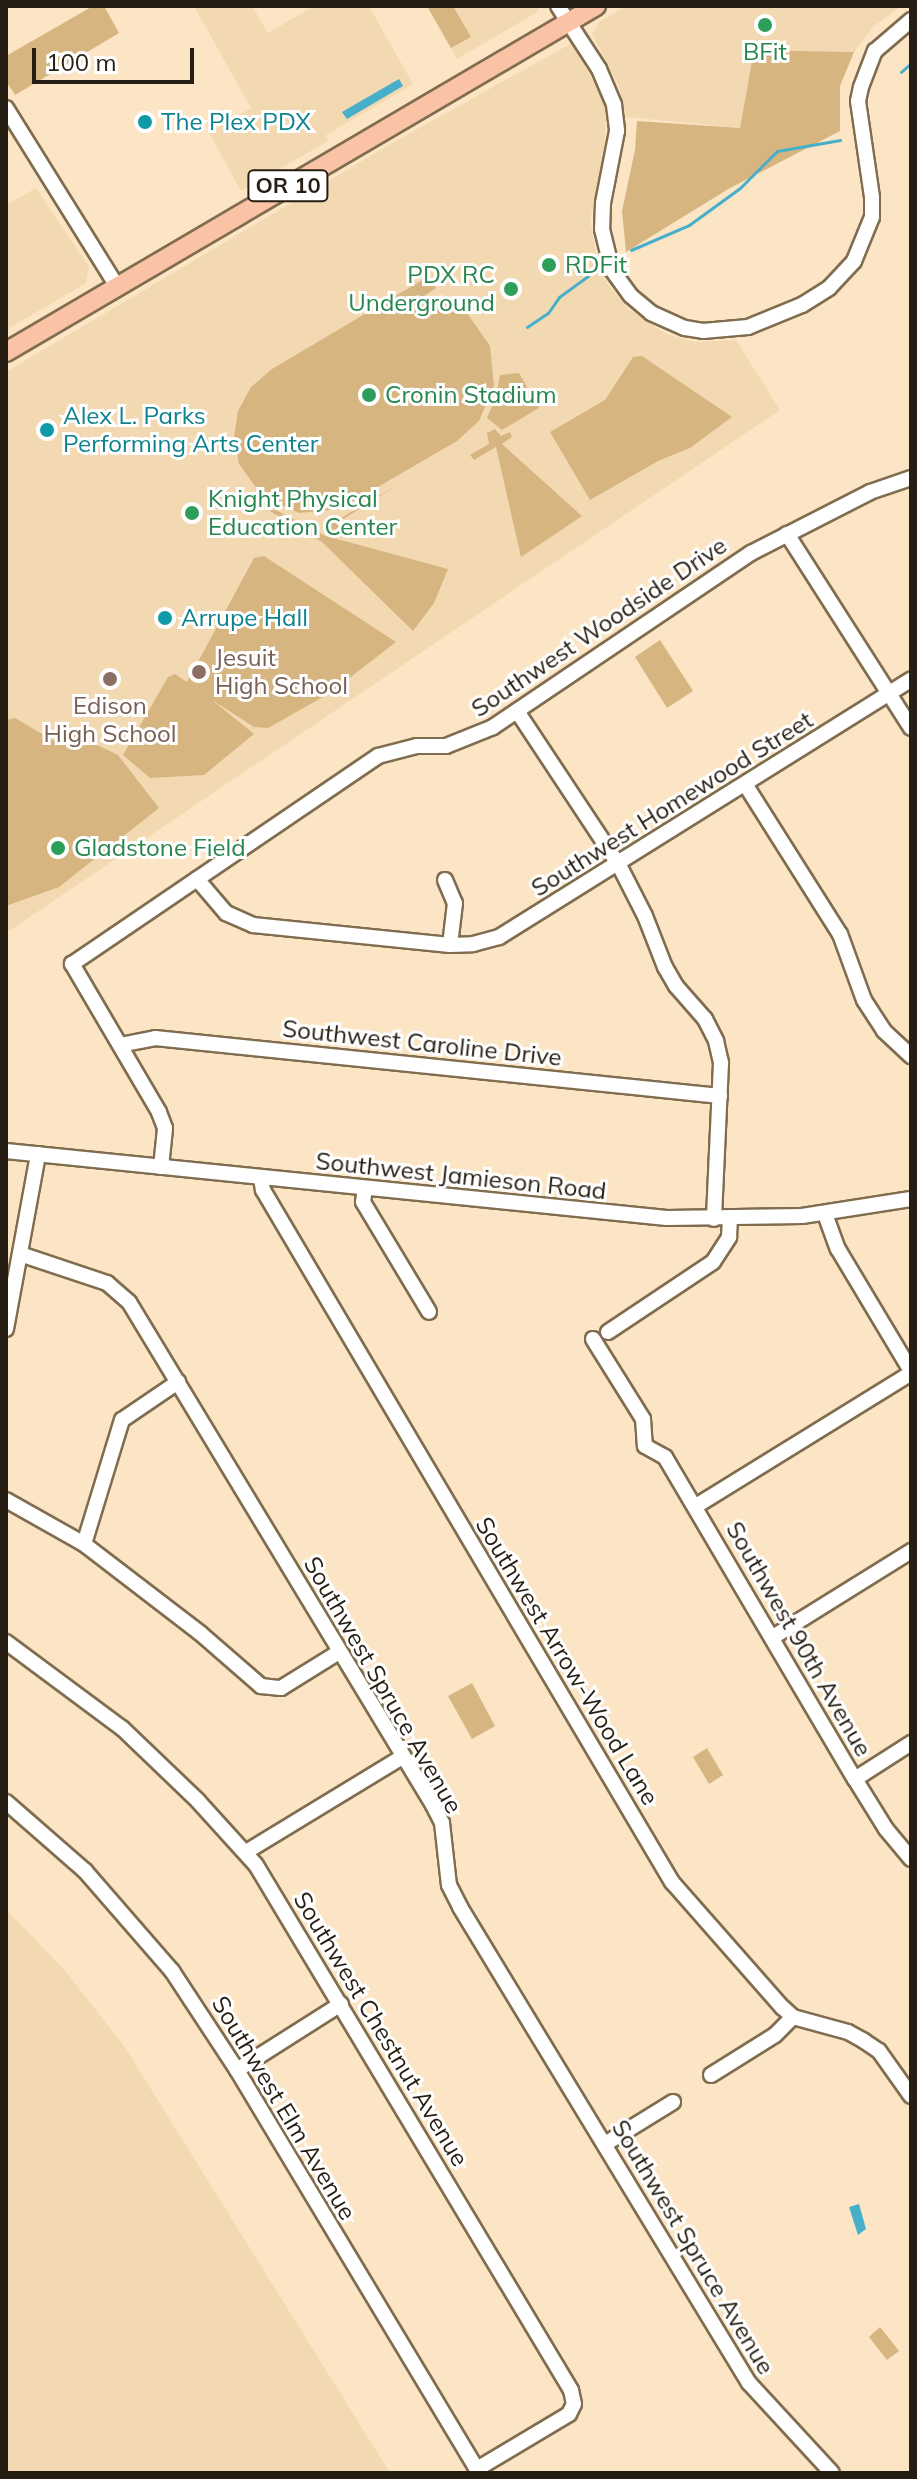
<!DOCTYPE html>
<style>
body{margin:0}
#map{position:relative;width:917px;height:2479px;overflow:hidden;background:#fbe5c4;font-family:Mulish,sans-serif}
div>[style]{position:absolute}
.built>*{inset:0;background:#f3d9b2}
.green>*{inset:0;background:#d7b580}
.water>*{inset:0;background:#47afca}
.stream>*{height:3px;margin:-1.5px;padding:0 1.5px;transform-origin:1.5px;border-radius:1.5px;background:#47afca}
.roads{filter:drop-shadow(2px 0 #806d4f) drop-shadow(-2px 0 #806d4f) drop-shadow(0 2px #806d4f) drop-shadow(0 -2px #806d4f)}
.minor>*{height:14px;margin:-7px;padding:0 7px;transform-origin:7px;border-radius:7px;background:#fff}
.major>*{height:18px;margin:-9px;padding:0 9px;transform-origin:9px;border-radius:9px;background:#fac3a5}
.dots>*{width:22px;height:22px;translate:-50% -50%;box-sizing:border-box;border:4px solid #fff;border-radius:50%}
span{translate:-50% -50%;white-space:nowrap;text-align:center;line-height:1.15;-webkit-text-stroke:6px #fff;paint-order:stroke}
.shield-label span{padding:2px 6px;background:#fff;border:2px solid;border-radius:6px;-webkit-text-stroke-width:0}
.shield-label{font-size:22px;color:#261e12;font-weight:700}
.leisure-label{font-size:24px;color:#27864d}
.left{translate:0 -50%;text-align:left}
.right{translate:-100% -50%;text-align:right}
.culture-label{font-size:24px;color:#0d838f}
.street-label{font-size:24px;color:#261e12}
.education-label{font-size:24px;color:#785e54}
.frame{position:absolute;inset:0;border:8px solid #261e12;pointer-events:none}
.scale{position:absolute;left:32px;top:48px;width:162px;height:36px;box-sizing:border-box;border:4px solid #261e12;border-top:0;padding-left:10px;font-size:24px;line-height:28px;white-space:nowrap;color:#261e12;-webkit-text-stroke:6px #fff;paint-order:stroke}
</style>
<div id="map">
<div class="built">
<i style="clip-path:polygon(194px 6px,252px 6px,268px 33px,314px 6px,369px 6px,413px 84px,326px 135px,328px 141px,241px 191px,209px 133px,251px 108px)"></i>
<i style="clip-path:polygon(427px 6px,540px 6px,536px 13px,457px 59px)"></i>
<i style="clip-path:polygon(626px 6px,901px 6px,873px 27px,854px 52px,754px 50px,740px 128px,626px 117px,619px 86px,592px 34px,599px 22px)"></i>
<i style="clip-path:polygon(572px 43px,602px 97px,606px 112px,604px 157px,590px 220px,598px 264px,606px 282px,627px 308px,666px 334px,695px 342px,736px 340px,780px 410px,6px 933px,6px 372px,394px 142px)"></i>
<i style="clip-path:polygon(36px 188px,89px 267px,86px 283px,6px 330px,6px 205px)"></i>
<i style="clip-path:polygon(6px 1910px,63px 1968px,124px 2046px,390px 2473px,6px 2473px)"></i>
</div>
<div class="green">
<i style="clip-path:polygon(93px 6px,104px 6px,119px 33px,15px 95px,6px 81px,6px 56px)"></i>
<i style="clip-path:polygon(427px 6px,453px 6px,471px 37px,451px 48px)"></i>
<i style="clip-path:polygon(754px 50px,854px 52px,840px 86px,840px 131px,730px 188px,626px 252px,622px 211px,635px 150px,637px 121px,740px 128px)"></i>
<i style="clip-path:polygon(429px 276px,436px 288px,424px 296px,443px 300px,467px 313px,490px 346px,494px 386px,479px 421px,457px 441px,340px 509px,299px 513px,263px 497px,239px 464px,234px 437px,238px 411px,251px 387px,272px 369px)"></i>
<i style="clip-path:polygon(642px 356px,732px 417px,690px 448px,658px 461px,590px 500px,550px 432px,605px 400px,633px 357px)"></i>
<i style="clip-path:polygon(519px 373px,539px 408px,502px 430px,487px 418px,496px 397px,500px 375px)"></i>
<i style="clip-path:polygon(495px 429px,501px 436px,510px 432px,512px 437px,502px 444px,582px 516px,521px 557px,496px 447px,474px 460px,470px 455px,489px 444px,487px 433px)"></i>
<i style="clip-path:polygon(399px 484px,337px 523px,339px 527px,329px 533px,324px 523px,333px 517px,336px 521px)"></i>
<i style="clip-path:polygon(272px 508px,326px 536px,448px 569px,434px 603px,413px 631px,322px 542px,270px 511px)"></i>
<i style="clip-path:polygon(264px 556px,396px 642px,330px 693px,268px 728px,254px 727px,212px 700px,254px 734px,204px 775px,150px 778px,123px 755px,168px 677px,175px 674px,187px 682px,254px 558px)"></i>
<i style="clip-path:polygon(660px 640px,693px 691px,667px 708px,635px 657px)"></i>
<i style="clip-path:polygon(15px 718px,54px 741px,62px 728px,118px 755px,159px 808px,59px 887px,6px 906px,6px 720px)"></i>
<i style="clip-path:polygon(472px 1683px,495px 1726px,472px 1739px,448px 1696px)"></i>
<i style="clip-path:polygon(707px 1748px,723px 1775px,709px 1784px,693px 1757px)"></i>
<i style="clip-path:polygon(880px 2327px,899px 2351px,887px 2360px,869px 2337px)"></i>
</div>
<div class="water">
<i style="clip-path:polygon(399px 79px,403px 86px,347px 119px,342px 112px)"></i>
<i style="clip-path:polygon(859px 2204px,866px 2229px,858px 2235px,849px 2207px)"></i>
</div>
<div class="stream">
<i style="left:901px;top:72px;width:13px;rotate:-42deg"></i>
<i style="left:631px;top:250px;width:63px;rotate:-23.3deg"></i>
<i style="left:689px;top:225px;width:63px;rotate:-36deg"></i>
<i style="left:740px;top:188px;width:52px;rotate:-45deg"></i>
<i style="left:777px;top:151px;width:64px;rotate:-9.9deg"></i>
<i style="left:527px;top:327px;width:25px;rotate:-34deg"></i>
<i style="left:548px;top:313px;width:19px;rotate:-55deg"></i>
<i style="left:559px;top:297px;width:36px;rotate:-36deg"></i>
</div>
<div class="roads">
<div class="minor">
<i style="left:558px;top:6px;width:75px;rotate:56.9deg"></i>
<i style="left:599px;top:69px;width:39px;rotate:67deg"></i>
<i style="left:614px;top:105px;width:26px;rotate:83deg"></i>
<i style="left:617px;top:131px;width:73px;rotate:101deg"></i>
<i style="left:603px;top:203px;width:26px;rotate:92deg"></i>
<i style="left:602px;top:229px;width:42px;rotate:76.3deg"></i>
<i style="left:612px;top:270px;width:32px;rotate:54deg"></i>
<i style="left:631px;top:296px;width:26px;rotate:40deg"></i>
<i style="left:651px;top:313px;width:37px;rotate:24deg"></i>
<i style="left:685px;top:328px;width:18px;rotate:9deg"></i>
<i style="left:703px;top:331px;width:45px;rotate:-5.1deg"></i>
<i style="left:748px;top:327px;width:58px;rotate:-22.2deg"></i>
<i style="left:802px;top:305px;width:32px;rotate:-32deg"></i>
<i style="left:829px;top:288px;width:37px;rotate:-47deg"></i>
<i style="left:854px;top:261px;width:48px;rotate:-67.8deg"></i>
<i style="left:872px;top:217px;width:20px;rotate:-90deg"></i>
<i style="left:872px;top:197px;width:97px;rotate:-98.3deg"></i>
<i style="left:858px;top:101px;width:14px;rotate:-78deg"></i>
<i style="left:861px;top:87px;width:39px;rotate:-69deg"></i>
<i style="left:875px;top:51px;width:48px;rotate:-40.7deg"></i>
<i style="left:6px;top:108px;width:210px;rotate:58.1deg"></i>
<i style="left:787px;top:534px;width:230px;rotate:57.4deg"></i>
<i style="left:517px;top:711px;width:185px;rotate:56.5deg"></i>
<i style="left:619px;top:865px;width:57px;rotate:63deg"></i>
<i style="left:645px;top:916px;width:55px;rotate:68.6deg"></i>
<i style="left:665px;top:967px;width:22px;rotate:60deg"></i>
<i style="left:676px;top:986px;width:44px;rotate:48.7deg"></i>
<i style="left:705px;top:1019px;width:25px;rotate:63deg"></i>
<i style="left:716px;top:1041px;width:23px;rotate:77deg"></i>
<i style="left:721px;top:1063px;width:156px;rotate:92.6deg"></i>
<i style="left:745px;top:784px;width:178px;rotate:57.7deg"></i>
<i style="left:840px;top:934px;width:70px;rotate:70deg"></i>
<i style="left:864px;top:1000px;width:37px;rotate:57deg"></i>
<i style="left:884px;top:1031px;width:37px;rotate:43deg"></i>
<i style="left:197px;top:879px;width:45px;rotate:49.5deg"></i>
<i style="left:226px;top:913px;width:30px;rotate:24deg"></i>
<i style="left:253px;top:925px;width:198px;rotate:5.8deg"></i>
<i style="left:450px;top:945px;width:23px;rotate:-2deg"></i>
<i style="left:473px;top:944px;width:27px;rotate:-15deg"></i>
<i style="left:499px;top:937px;width:486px;rotate:-32deg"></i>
<i style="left:445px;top:880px;width:25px;rotate:67deg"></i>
<i style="left:455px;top:903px;width:42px;rotate:96.8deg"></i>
<i style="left:120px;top:1045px;width:36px;rotate:-11deg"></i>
<i style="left:155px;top:1038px;width:568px;rotate:5.86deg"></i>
<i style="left:6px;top:1151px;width:664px;rotate:5.79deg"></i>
<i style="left:667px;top:1218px;width:135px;rotate:-0.8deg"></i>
<i style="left:802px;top:1216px;width:110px;rotate:-8.9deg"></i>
<i style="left:161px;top:1167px;width:39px;rotate:-84deg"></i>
<i style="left:165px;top:1128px;width:17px;rotate:-111deg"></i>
<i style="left:159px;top:1112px;width:172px;rotate:-120.4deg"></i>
<i style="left:72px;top:964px;width:370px;rotate:-34.2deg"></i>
<i style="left:378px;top:756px;width:40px;rotate:-14.4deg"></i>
<i style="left:417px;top:746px;width:29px"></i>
<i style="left:446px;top:746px;width:51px;rotate:-22deg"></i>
<i style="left:493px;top:727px;width:311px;rotate:-34deg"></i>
<i style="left:751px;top:553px;width:134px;rotate:-27.1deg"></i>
<i style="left:870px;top:492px;width:43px;rotate:-18.9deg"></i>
<i style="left:261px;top:1178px;width:12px;rotate:81deg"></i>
<i style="left:263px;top:1190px;width:804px;rotate:59.42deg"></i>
<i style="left:672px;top:1882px;width:167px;rotate:48.7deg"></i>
<i style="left:782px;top:2007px;width:15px;rotate:42deg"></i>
<i style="left:793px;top:2017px;width:57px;rotate:15.3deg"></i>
<i style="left:848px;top:2032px;width:18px;rotate:29deg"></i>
<i style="left:864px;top:2041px;width:18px;rotate:34deg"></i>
<i style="left:879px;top:2051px;width:55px;rotate:54.6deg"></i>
<i style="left:365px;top:1188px;width:14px;rotate:98deg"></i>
<i style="left:363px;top:1202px;width:128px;rotate:59deg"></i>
<i style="left:825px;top:1214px;width:37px;rotate:70deg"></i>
<i style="left:838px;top:1249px;width:142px;rotate:59.1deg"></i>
<i style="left:20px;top:1254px;width:92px;rotate:18.4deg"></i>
<i style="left:107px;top:1283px;width:29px;rotate:41deg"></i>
<i style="left:129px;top:1302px;width:588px;rotate:58.85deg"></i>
<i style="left:433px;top:1805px;width:20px;rotate:63deg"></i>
<i style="left:442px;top:1823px;width:62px;rotate:83.6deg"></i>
<i style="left:449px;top:1885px;width:25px;rotate:63deg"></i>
<i style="left:460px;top:1907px;width:557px;rotate:58.74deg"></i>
<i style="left:749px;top:2383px;width:122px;rotate:47.3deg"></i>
<i style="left:6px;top:1329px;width:178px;rotate:-79.6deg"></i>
<i style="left:608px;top:1332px;width:126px;rotate:-33.7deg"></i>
<i style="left:713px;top:1262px;width:30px;rotate:-57deg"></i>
<i style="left:729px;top:1237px;width:18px;rotate:-87deg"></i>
<i style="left:593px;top:1339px;width:94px;rotate:58deg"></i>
<i style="left:643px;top:1419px;width:27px;rotate:86deg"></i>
<i style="left:645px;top:1446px;width:23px;rotate:29deg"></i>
<i style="left:665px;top:1457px;width:374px;rotate:59.5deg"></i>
<i style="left:855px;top:1779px;width:59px;rotate:58.2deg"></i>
<i style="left:886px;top:1829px;width:39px;rotate:50deg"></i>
<i style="left:6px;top:1500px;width:90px;rotate:29.4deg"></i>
<i style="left:84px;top:1544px;width:146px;rotate:37.5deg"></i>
<i style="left:200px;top:1633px;width:81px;rotate:41deg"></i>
<i style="left:261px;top:1686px;width:20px;rotate:6deg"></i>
<i style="left:281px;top:1688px;width:68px;rotate:-31.8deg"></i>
<i style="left:696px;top:1506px;width:253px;rotate:-31.7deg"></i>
<i style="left:84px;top:1544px;width:130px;rotate:-73deg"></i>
<i style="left:122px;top:1420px;width:68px;rotate:-34.2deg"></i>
<i style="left:773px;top:1637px;width:163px;rotate:-31.9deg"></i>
<i style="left:6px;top:1642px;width:144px;rotate:36.6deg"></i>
<i style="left:122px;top:1728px;width:105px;rotate:43.8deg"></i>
<i style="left:198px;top:1801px;width:86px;rotate:47.8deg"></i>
<i style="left:256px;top:1865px;width:612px;rotate:59.04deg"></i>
<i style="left:571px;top:2390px;width:14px;rotate:78deg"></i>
<i style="left:574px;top:2404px;width:11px;rotate:117deg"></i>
<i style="left:569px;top:2414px;width:107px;rotate:149.1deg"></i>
<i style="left:855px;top:1779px;width:67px;rotate:-32.7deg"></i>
<i style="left:6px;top:1802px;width:105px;rotate:41.1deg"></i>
<i style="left:85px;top:1871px;width:133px;rotate:49deg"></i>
<i style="left:172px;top:1971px;width:118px;rotate:56.7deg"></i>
<i style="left:237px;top:2070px;width:470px;rotate:59deg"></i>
<i style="left:246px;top:1852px;width:183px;rotate:-31.3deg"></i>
<i style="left:237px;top:2070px;width:123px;rotate:-32.4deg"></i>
<i style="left:711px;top:2075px;width:75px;rotate:-32deg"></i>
<i style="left:775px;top:2035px;width:25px;rotate:-45deg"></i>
<i style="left:605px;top:2144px;width:80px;rotate:-31.7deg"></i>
</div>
<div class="major">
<i style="left:6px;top:352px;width:684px;rotate:-30.39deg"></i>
</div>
</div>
<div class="dots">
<i style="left:765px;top:25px;background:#2e9e5b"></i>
<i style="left:145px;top:122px;background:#0f9aa8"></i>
<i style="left:549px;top:265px;background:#2e9e5b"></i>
<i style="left:511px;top:289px;background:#2e9e5b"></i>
<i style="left:369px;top:395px;background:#2e9e5b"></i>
<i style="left:47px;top:430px;background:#0f9aa8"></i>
<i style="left:192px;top:513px;background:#2e9e5b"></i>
<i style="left:165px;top:618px;background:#0f9aa8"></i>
<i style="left:199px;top:672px;background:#8d6e63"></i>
<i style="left:110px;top:679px;background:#8d6e63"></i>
<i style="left:58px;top:848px;background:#2e9e5b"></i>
</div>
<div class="shield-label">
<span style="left:288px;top:186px">OR 10</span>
</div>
<div class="leisure-label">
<span style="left:765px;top:52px">BFit</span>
<span class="left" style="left:565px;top:265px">RDFit</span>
<span class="right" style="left:495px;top:289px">PDX RC<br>Underground</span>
<span class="left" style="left:385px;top:395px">Cronin Stadium</span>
<span class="left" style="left:208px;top:513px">Knight Physical<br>Education Center</span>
<span class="left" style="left:74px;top:848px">Gladstone Field</span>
</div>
<div class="culture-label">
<span class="left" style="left:161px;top:122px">The Plex PDX</span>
<span class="left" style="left:63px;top:430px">Alex L. Parks<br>Performing Arts Center</span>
<span class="left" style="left:181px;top:618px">Arrupe Hall</span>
</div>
<div class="street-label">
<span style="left:599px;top:627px;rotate:-34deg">Southwest Woodside Drive</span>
<span style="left:672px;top:804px;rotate:-32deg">Southwest Homewood Street</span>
<span style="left:422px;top:1043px;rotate:6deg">Southwest Caroline Drive</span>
<span style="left:461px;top:1176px;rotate:6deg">Southwest Jamieson Road</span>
<span style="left:799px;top:1639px;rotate:60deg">Southwest 90th Avenue</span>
<span style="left:567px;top:1661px;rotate:59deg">Southwest Arrow-Wood Lane</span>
<span style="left:383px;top:1685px;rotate:60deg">Southwest Spruce Avenue</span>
<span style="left:381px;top:2029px;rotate:59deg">Southwest Chestnut Avenue</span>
<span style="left:284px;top:2108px;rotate:59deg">Southwest Elm Avenue</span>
<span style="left:693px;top:2247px;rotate:59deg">Southwest Spruce Avenue</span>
</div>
<div class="education-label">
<span class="left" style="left:215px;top:672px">Jesuit<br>High School</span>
<span style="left:110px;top:720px">Edison<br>High School</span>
</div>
<div class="frame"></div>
<div class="scale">100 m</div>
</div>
